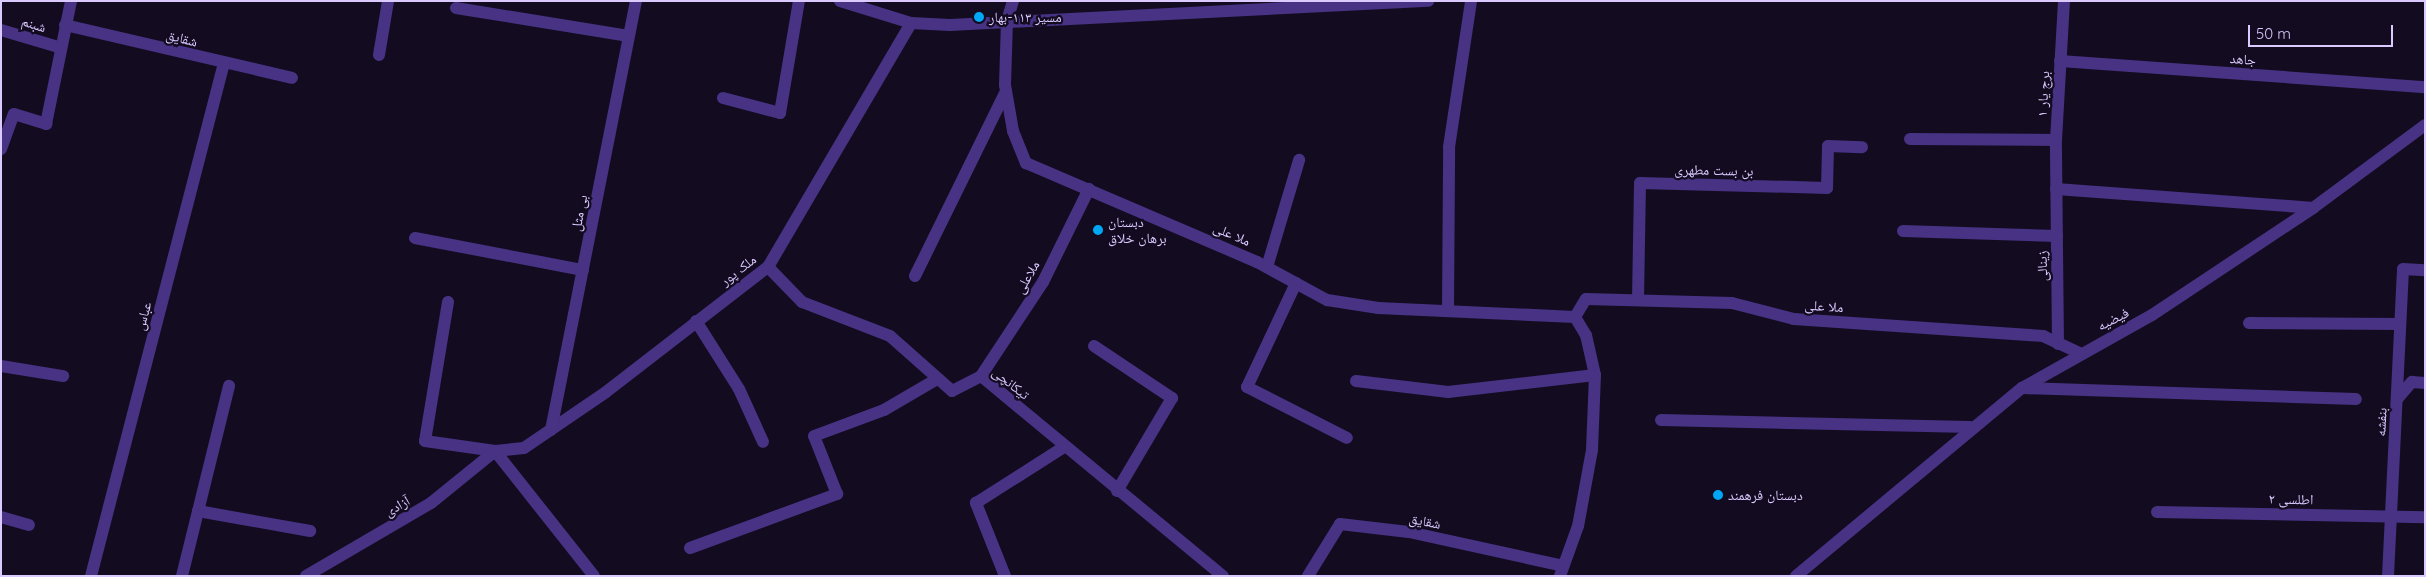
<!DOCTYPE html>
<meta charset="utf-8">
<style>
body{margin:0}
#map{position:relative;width:2426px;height:577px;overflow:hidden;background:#130b20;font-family:Quicksand,"Noto Naskh Arabic",sans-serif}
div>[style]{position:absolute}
.minor>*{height:12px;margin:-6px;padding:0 6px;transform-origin:6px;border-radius:6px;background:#473283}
.dots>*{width:14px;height:14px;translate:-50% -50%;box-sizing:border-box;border:2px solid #130b20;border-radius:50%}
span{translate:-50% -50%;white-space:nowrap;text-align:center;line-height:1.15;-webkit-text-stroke:4.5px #130b20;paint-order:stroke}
.poi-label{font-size:14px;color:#dbcaff}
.left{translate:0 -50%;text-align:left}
.street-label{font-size:14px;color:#dbcaff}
.frame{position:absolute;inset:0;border:2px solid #dbcaff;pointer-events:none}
.scale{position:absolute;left:2248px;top:25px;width:145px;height:22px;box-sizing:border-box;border:2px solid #dbcaff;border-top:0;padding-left:6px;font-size:15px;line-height:18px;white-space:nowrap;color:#dbcaff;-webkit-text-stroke:4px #130b20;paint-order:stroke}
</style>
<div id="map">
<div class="minor">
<i style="left:840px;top:1px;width:74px;rotate:17.2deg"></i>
<i style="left:911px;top:23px;width:39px;rotate:3deg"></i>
<i style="left:950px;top:25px;width:479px;rotate:-2.9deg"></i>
<i style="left:1013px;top:1px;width:21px;rotate:107deg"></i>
<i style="left:1007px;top:21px;width:64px;rotate:91.8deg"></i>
<i style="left:1005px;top:85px;width:47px;rotate:80.1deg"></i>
<i style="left:1013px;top:131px;width:35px;rotate:68deg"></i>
<i style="left:1026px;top:163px;width:251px;rotate:23.2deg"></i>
<i style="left:1257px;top:262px;width:80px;rotate:28.5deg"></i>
<i style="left:1327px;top:300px;width:52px;rotate:8.9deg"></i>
<i style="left:1378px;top:308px;width:197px;rotate:2.6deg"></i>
<i style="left:1575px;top:317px;width:21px;rotate:59deg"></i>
<i style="left:1586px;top:335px;width:41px;rotate:77.3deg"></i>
<i style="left:1595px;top:375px;width:75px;rotate:92.3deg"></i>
<i style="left:1592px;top:450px;width:77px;rotate:100.4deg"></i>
<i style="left:1578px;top:526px;width:53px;rotate:109.8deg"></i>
<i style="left:456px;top:8px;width:175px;rotate:9.2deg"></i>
<i style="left:65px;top:25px;width:233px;rotate:13.1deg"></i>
<i style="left:1px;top:30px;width:59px;rotate:16.6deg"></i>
<i style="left:379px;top:55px;width:55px;rotate:-80.5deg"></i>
<i style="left:2060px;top:61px;width:366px;rotate:4.1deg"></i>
<i style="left:723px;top:98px;width:59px;rotate:14.7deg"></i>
<i style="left:780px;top:113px;width:114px;rotate:-80.4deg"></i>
<i style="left:1910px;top:139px;width:146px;rotate:0.4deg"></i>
<i style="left:1px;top:149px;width:37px;rotate:-70deg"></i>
<i style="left:14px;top:114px;width:34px;rotate:17deg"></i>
<i style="left:46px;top:124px;width:126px;rotate:-78.5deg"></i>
<i style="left:2056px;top:189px;width:258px;rotate:4.2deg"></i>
<i style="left:1903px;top:231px;width:154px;rotate:1.9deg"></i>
<i style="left:415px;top:238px;width:171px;rotate:10.8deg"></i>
<i style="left:768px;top:267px;width:49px;rotate:45.8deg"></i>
<i style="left:802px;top:302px;width:94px;rotate:21.1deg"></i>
<i style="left:890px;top:336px;width:83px;rotate:41.6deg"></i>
<i style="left:952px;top:391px;width:33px;rotate:-27deg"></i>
<i style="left:981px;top:376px;width:113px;rotate:-56.6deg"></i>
<i style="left:1043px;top:282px;width:104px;rotate:-63.7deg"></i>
<i style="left:1267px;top:267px;width:112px;rotate:-73.3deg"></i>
<i style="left:915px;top:276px;width:206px;rotate:-63.8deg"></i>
<i style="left:1296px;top:283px;width:115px;rotate:115.2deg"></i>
<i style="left:1247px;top:387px;width:112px;rotate:27deg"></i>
<i style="left:1638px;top:299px;width:116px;rotate:-89deg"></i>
<i style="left:1640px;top:183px;width:187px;rotate:1.5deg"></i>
<i style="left:1827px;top:188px;width:42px;rotate:-88.6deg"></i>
<i style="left:1828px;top:146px;width:34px;rotate:2deg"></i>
<i style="left:448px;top:302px;width:141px;rotate:99.4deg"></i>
<i style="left:425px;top:441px;width:71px;rotate:8.1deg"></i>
<i style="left:495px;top:451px;width:29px;rotate:-6deg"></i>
<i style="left:524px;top:448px;width:99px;rotate:-34.3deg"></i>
<i style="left:606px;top:392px;width:205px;rotate:-37.7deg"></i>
<i style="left:768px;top:267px;width:283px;rotate:-59.6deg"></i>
<i style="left:1448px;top:309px;width:162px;rotate:-89.6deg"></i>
<i style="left:1449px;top:147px;width:148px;rotate:-81.4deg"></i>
<i style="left:1575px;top:317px;width:21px;rotate:-59deg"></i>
<i style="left:1586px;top:299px;width:146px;rotate:1.6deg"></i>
<i style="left:1732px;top:303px;width:64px;rotate:14.5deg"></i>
<i style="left:1794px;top:319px;width:250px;rotate:3.9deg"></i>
<i style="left:2043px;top:336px;width:40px;rotate:25deg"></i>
<i style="left:696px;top:321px;width:80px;rotate:57.7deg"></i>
<i style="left:739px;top:389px;width:58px;rotate:65.6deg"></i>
<i style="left:2249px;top:323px;width:151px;rotate:0.4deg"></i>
<i style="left:2058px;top:344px;width:204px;rotate:-90.6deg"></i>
<i style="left:2056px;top:140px;width:139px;rotate:-86.7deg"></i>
<i style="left:1094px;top:346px;width:94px;rotate:33.7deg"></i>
<i style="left:1172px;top:398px;width:108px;rotate:120.6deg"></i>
<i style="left:1px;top:366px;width:63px;rotate:9.2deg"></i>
<i style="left:981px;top:376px;width:314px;rotate:39.6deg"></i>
<i style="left:1356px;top:381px;width:93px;rotate:6.8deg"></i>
<i style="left:1448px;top:392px;width:148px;rotate:-6.6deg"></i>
<i style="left:2022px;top:388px;width:334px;rotate:1.9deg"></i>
<i style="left:2397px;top:399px;width:23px;rotate:-49deg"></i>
<i style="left:2412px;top:382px;width:13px;rotate:4deg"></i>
<i style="left:1661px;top:420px;width:309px;rotate:1.3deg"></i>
<i style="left:551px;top:430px;width:437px;rotate:-78.8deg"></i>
<i style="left:495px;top:451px;width:159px;rotate:51.6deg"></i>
<i style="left:198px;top:511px;width:114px;rotate:10.1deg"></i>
<i style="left:2157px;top:512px;width:268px;rotate:1.1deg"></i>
<i style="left:1px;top:517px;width:29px;rotate:16deg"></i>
<i style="left:690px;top:548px;width:157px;rotate:-20.2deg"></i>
<i style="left:837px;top:494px;width:62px;rotate:-111.6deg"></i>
<i style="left:814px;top:436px;width:75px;rotate:-20.4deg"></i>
<i style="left:884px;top:410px;width:61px;rotate:-30.3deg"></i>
<i style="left:91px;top:576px;width:530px;rotate:-75.47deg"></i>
<i style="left:182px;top:576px;width:196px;rotate:-76.1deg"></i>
<i style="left:306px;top:576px;width:145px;rotate:-30.3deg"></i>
<i style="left:431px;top:503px;width:82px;rotate:-39.1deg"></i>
<i style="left:1005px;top:576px;width:79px;rotate:-111.7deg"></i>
<i style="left:976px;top:503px;width:104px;rotate:-32.5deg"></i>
<i style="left:1308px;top:576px;width:61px;rotate:-58.4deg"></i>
<i style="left:1340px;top:524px;width:69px;rotate:6.6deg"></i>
<i style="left:1409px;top:532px;width:158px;rotate:12.4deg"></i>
<i style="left:1796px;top:576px;width:294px;rotate:-39.8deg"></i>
<i style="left:2022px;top:388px;width:149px;rotate:-29.3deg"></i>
<i style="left:2152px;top:315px;width:193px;rotate:-33.6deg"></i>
<i style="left:2313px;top:208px;width:139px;rotate:-36.5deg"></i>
<i style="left:2388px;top:576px;width:307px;rotate:-87.2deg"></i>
<i style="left:2403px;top:269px;width:22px;rotate:3deg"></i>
</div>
<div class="dots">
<i style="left:979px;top:17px;background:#00a7f5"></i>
<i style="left:1098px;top:230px;background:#00a7f5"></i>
<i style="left:1718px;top:495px;background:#00a7f5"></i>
</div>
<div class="poi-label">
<span class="left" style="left:989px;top:17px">مسیر ۱۱۳-بهار</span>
<span class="left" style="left:1108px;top:230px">دبستان<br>برهان خلاق</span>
<span class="left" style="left:1728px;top:495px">دبستان فرهمند</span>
</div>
<div class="street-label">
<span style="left:34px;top:24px;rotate:17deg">شبنم</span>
<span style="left:182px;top:38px;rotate:14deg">شقایق</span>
<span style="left:2243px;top:59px;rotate:4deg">جاهد</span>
<span style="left:2043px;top:94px;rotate:-87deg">برج یار ۱</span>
<span style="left:1714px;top:170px;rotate:1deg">بن بست مطهری</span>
<span style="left:579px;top:213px;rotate:-79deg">بی مثل</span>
<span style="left:1232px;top:234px;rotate:23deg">ملا علی</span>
<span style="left:2042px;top:266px;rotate:-91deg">زینالی</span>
<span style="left:738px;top:270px;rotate:-38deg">ملک پور</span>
<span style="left:1027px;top:277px;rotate:-60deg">ملاعلی</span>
<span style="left:1824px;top:306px;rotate:4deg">ملا علی</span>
<span style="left:143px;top:316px;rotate:-75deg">عباس</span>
<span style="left:2113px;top:319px;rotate:-27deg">فیضیه</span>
<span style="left:1011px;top:383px;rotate:39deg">تیکانچی</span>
<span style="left:2381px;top:422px;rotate:-87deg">بنفشه</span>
<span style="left:2291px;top:499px;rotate:1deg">اطلسی ۲</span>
<span style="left:397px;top:506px;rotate:-30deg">آزادی</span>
<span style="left:1425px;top:521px;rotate:11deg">شقایق</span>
</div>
<div class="frame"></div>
<div class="scale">50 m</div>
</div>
